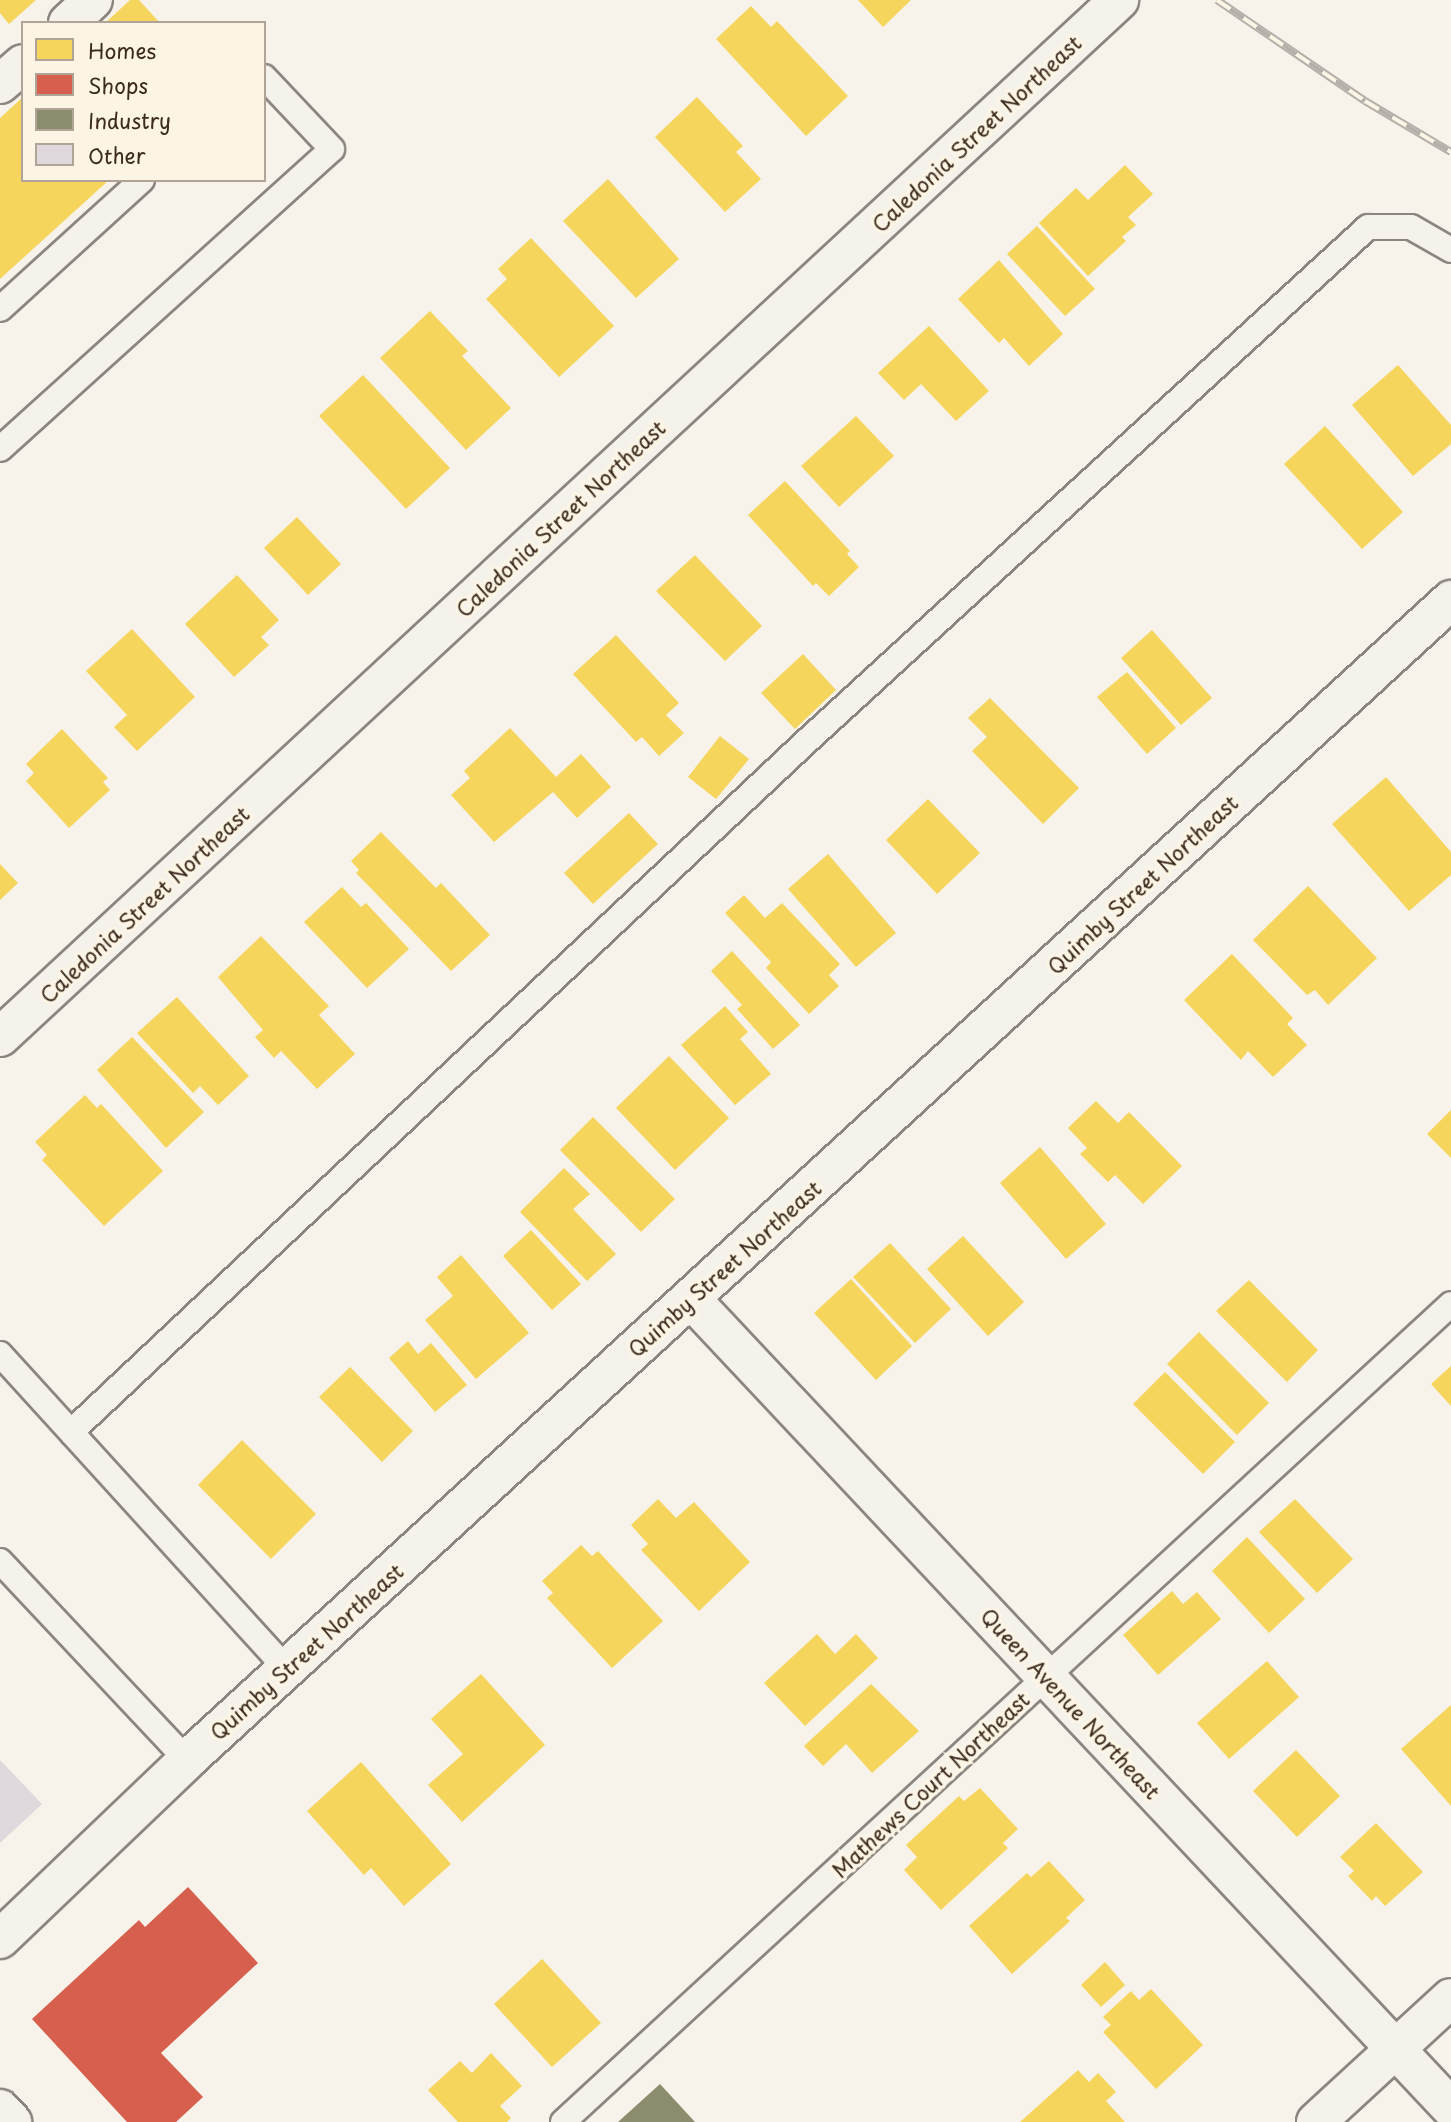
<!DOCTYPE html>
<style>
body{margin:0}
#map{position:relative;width:1451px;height:2122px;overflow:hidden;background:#f7f3ea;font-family:"Playpen Sans",sans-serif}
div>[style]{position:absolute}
.homes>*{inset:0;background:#f6d55c}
.shops>*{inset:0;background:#d6604d}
.industry>*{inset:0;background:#8c8c6e}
.building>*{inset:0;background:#dfd8dc}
.roads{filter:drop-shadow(2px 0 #8b867f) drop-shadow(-2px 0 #8b867f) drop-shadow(0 2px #8b867f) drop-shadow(0 -2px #8b867f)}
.service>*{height:24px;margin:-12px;padding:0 12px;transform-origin:12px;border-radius:12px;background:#f5f2ec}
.minor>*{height:38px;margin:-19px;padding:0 19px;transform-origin:19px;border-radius:19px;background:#f5f2ec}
.tertiary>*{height:38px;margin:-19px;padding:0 19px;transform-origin:19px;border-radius:19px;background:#f5f2ec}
.rail>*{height:8px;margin-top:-4px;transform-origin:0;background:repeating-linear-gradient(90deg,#fcf5e5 0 16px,#b3afa9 0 32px);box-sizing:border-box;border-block:2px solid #b3afa9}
span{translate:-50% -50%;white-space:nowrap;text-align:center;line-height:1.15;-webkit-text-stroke:7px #fcf5e5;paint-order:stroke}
.street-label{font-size:21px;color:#3b2a1e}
.legend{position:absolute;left:21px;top:21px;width:245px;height:161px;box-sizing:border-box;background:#fcf5e5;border:2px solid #afa495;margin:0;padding:9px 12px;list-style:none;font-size:21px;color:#3b2a1e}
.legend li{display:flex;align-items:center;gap:14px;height:35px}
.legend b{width:35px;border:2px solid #afa495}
</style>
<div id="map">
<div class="homes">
<i style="clip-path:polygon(0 0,36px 0,9px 24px,0 13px)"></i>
<i style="clip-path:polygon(130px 0,139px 0,160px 23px,105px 23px)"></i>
<i style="clip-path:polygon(858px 0,911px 0,883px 27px)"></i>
<i style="clip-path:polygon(751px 6px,771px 27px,777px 21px,848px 96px,806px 136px,716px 39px)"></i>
<i style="clip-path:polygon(23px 97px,23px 180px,109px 180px,0 279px,0 118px)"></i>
<i style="clip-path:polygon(697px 97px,743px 146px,736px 152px,761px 179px,725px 212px,655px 137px)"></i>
<i style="clip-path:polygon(1125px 165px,1153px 194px,1128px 217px,1136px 225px,1122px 237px,1126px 241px,1088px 276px,1039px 223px,1076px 188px,1088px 200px)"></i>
<i style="clip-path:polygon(608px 179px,679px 259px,636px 298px,563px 221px)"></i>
<i style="clip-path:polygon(1037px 226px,1095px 289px,1065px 316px,1007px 254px)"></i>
<i style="clip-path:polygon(531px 238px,614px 326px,559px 377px,486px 299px,507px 279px,498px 269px)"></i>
<i style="clip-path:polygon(999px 260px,1063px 334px,1029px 366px,1004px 338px,999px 343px,958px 299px)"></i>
<i style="clip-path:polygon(430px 311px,468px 351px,462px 356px,511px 408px,466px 450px,380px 358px)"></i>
<i style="clip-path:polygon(929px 326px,989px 391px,956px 421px,921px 384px,904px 400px,878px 373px)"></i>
<i style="clip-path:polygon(1398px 365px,1451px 425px,1451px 444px,1413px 476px,1352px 405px)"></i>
<i style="clip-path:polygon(363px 375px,450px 468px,406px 509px,319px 416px)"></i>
<i style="clip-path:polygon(856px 416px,894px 456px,839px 507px,801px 466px)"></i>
<i style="clip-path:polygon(1325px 426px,1403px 512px,1362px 549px,1284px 464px)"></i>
<i style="clip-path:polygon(785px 481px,850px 551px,847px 554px,859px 567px,829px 596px,816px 583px,813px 586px,748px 515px)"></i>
<i style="clip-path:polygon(297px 517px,341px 564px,308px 595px,264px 548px)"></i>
<i style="clip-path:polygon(695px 555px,762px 626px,725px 661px,656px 591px)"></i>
<i style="clip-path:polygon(237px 575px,279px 620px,261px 637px,269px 645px,234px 677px,185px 624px)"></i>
<i style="clip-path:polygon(132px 629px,195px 697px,137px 751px,114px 727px,127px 715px,86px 671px)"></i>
<i style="clip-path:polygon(1152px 630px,1212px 698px,1181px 725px,1121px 658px)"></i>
<i style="clip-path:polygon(616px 635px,679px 703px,666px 715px,684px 733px,659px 756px,642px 737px,636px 742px,573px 674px)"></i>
<i style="clip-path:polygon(803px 654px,836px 690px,795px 729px,761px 693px)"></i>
<i style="clip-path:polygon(1127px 672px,1176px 728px,1147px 754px,1097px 697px)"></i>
<i style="clip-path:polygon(990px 698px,1079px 788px,1043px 824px,972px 751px,987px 737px,968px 718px)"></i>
<i style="clip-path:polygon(510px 728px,556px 777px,581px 754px,611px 787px,577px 818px,553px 792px,494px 842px,451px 795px,470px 778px,464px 771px)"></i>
<i style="clip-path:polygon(62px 729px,108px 778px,103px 782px,110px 790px,69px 828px,26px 781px,34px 773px,26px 764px)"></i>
<i style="clip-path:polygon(720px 736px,749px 759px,716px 799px,688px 777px)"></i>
<i style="clip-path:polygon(1386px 777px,1451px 852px,1451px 875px,1409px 911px,1332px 824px)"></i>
<i style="clip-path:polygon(928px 799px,980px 853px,937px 894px,886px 840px)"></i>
<i style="clip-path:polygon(629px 813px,658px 844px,593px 904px,564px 873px)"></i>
<i style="clip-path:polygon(381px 832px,436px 888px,441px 883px,490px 935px,451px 971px,356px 873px,359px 870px,351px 861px)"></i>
<i style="clip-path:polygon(828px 854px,896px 933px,856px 967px,788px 889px)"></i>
<i style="clip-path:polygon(0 864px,18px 883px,0 900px)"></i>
<i style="clip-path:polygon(1308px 886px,1377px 958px,1328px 1005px,1315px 990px,1307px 995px,1253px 940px)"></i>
<i style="clip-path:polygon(342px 887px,361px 907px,366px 903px,409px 949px,367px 988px,304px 922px)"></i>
<i style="clip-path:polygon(744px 895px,765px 918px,782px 903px,840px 964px,829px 975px,839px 986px,809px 1014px,766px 968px,771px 962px,725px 913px)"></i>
<i style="clip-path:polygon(261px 936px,329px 1006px,319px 1015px,355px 1054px,317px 1089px,281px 1051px,274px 1058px,255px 1037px,263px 1030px,218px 977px)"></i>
<i style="clip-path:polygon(732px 951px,800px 1025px,773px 1049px,737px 1009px,742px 1005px,711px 971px)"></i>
<i style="clip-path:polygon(1232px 954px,1293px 1018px,1287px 1024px,1307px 1045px,1273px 1077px,1248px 1051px,1241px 1060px,1184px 1000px)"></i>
<i style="clip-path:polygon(177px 997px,249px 1076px,218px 1105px,200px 1086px,193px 1093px,137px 1033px)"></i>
<i style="clip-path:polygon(725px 1006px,748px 1032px,740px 1039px,771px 1074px,735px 1105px,681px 1045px)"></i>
<i style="clip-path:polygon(132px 1037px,204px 1112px,166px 1148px,97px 1070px)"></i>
<i style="clip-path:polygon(669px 1056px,729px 1118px,675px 1170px,616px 1108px)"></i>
<i style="clip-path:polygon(85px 1095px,97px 1108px,101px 1104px,163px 1171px,104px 1226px,42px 1160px,47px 1155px,35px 1142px)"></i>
<i style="clip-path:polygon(1096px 1101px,1118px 1123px,1129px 1112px,1182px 1166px,1143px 1204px,1115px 1175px,1108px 1182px,1080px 1154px,1087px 1148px,1068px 1128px)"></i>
<i style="clip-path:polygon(1451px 1110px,1451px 1158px,1427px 1134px)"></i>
<i style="clip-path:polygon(593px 1117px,675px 1199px,641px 1232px,560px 1150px)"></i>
<i style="clip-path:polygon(1040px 1147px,1106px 1224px,1066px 1259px,1000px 1183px)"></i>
<i style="clip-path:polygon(564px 1168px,590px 1194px,573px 1209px,616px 1254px,587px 1281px,520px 1212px)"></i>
<i style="clip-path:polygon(531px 1230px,581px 1284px,552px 1310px,503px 1256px)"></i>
<i style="clip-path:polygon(963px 1236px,1024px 1302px,988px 1336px,927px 1269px)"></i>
<i style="clip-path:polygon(890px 1243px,951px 1309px,915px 1343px,853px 1277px)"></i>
<i style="clip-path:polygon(461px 1255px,529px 1333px,476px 1379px,425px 1320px,453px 1296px,437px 1277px)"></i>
<i style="clip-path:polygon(851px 1279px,912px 1346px,876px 1380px,814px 1313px)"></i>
<i style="clip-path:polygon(1249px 1280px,1318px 1350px,1287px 1382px,1216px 1311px)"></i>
<i style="clip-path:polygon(1199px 1332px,1269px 1403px,1237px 1435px,1167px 1364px)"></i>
<i style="clip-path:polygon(408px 1341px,418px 1354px,431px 1343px,467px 1385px,435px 1412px,389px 1358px)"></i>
<i style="clip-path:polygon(1451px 1366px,1451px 1406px,1431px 1384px)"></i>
<i style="clip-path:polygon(350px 1367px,413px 1431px,382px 1462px,319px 1397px)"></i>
<i style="clip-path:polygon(1165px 1372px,1235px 1442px,1203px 1474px,1133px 1404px)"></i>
<i style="clip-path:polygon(242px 1440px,316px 1514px,271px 1559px,198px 1485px)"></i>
<i style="clip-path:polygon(658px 1499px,676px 1518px,694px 1502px,750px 1562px,699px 1611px,641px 1550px,648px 1544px,631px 1525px)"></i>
<i style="clip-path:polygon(1295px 1499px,1353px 1559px,1317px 1593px,1259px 1532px)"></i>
<i style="clip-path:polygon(1247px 1537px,1305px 1599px,1269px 1633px,1212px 1571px)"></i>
<i style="clip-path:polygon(581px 1545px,592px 1556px,598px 1551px,663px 1621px,612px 1668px,547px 1598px,553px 1593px,542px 1581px)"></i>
<i style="clip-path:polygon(1172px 1591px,1183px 1604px,1197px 1592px,1221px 1619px,1158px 1675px,1123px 1635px)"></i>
<i style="clip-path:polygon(817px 1634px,835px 1654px,856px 1634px,878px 1658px,805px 1726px,764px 1683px)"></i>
<i style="clip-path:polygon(1267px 1661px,1299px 1697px,1229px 1759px,1197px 1723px)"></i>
<i style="clip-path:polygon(481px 1674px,545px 1745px,462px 1822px,428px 1785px,463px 1754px,431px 1719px)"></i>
<i style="clip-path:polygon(871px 1684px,919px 1731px,872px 1773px,846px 1744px,823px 1766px,804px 1746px)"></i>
<i style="clip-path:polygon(1451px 1705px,1451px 1806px,1401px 1749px)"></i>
<i style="clip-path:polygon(1296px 1750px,1340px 1796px,1297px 1837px,1253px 1791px)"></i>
<i style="clip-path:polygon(361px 1762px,451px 1864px,404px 1906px,371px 1868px,364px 1875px,307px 1811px)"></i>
<i style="clip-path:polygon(980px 1788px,1018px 1829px,1003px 1843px,1008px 1848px,941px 1910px,904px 1870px,917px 1857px,906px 1845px,959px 1796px,964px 1801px)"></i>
<i style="clip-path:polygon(1376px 1823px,1423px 1872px,1385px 1906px,1376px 1896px,1372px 1901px,1348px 1876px,1354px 1871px,1340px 1857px)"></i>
<i style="clip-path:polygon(1049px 1861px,1085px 1900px,1066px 1918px,1070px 1921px,1012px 1974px,969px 1926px,1027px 1873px,1031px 1877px)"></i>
<i style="clip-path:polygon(542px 1959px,601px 2023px,552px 2067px,494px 2004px)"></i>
<i style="clip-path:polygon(1105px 1962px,1125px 1985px,1101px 2007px,1081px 1985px)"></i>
<i style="clip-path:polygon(1151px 1989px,1203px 2045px,1156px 2089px,1103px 2032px,1111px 2025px,1103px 2017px,1131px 1991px,1139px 2000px)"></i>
<i style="clip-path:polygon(491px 2053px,522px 2086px,500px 2106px,511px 2118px,507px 2122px,458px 2122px,428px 2090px,460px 2061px,472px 2073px)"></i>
<i style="clip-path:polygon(1078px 2070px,1089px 2082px,1098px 2073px,1116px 2092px,1106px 2101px,1125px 2122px,1020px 2122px)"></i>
</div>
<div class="shops">
<i style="clip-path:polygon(188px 1887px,258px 1963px,161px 2053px,203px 2097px,176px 2122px,127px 2122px,32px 2019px,139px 1920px,145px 1927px)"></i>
</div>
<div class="industry">
<i style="clip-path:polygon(660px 2084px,695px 2122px,618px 2122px)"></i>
</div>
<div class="building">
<i style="clip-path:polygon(0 1760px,42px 1804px,0 1843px)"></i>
</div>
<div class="roads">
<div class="service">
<i style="left:0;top:309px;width:192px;rotate:-42.3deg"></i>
<i style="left:0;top:449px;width:447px;rotate:-42.1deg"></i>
<i style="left:332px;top:149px;width:99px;rotate:-133.4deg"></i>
<i style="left:0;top:1354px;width:425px;rotate:47.7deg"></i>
<i style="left:71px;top:1432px;width:1011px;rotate:-43.2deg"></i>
<i style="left:808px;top:740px;width:759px;rotate:-42.49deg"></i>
<i style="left:1368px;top:227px;width:43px"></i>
<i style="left:1411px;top:227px;width:46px;rotate:29.9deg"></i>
<i style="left:0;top:1561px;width:273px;rotate:46.8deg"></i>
<i style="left:563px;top:2122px;width:1207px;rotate:-42.65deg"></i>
</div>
<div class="minor">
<i style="left:68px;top:23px;width:34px;rotate:-43deg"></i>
<i style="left:0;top:84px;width:30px;rotate:-41deg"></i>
<i style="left:0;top:1037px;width:1526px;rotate:-42.82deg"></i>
<i style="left:691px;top:1299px;width:1110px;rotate:46.79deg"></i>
<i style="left:0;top:1939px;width:259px;rotate:-43.7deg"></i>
<i style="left:187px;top:1760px;width:1716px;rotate:-42.54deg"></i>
<i style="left:1316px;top:2122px;width:183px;rotate:-42.6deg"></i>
</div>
<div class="tertiary">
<i style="left:0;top:2109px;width:18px;rotate:47deg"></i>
</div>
</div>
<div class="rail">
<i style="left:1217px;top:0;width:179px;rotate:34.3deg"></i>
<i style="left:1365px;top:101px;width:100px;rotate:30.7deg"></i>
</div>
<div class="street-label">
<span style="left:976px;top:133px;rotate:-43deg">Caledonia Street Northeast</span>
<span style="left:560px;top:518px;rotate:-43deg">Caledonia Street Northeast</span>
<span style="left:1142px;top:884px;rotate:-43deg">Quimby Street Northeast</span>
<span style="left:144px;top:904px;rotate:-43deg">Caledonia Street Northeast</span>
<span style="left:724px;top:1268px;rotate:-42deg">Quimby Street Northeast</span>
<span style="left:306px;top:1651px;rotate:-42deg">Quimby Street Northeast</span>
<span style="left:1071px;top:1703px;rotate:47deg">Queen Avenue Northeast</span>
<span style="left:930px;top:1784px;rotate:-43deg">Mathews Court Northeast</span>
</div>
<ul class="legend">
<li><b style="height:19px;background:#f6d55c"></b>Homes</li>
<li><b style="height:19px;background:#d6604d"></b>Shops</li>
<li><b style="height:19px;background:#8c8c6e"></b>Industry</li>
<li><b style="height:19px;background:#dfd8dc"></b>Other</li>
</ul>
</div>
